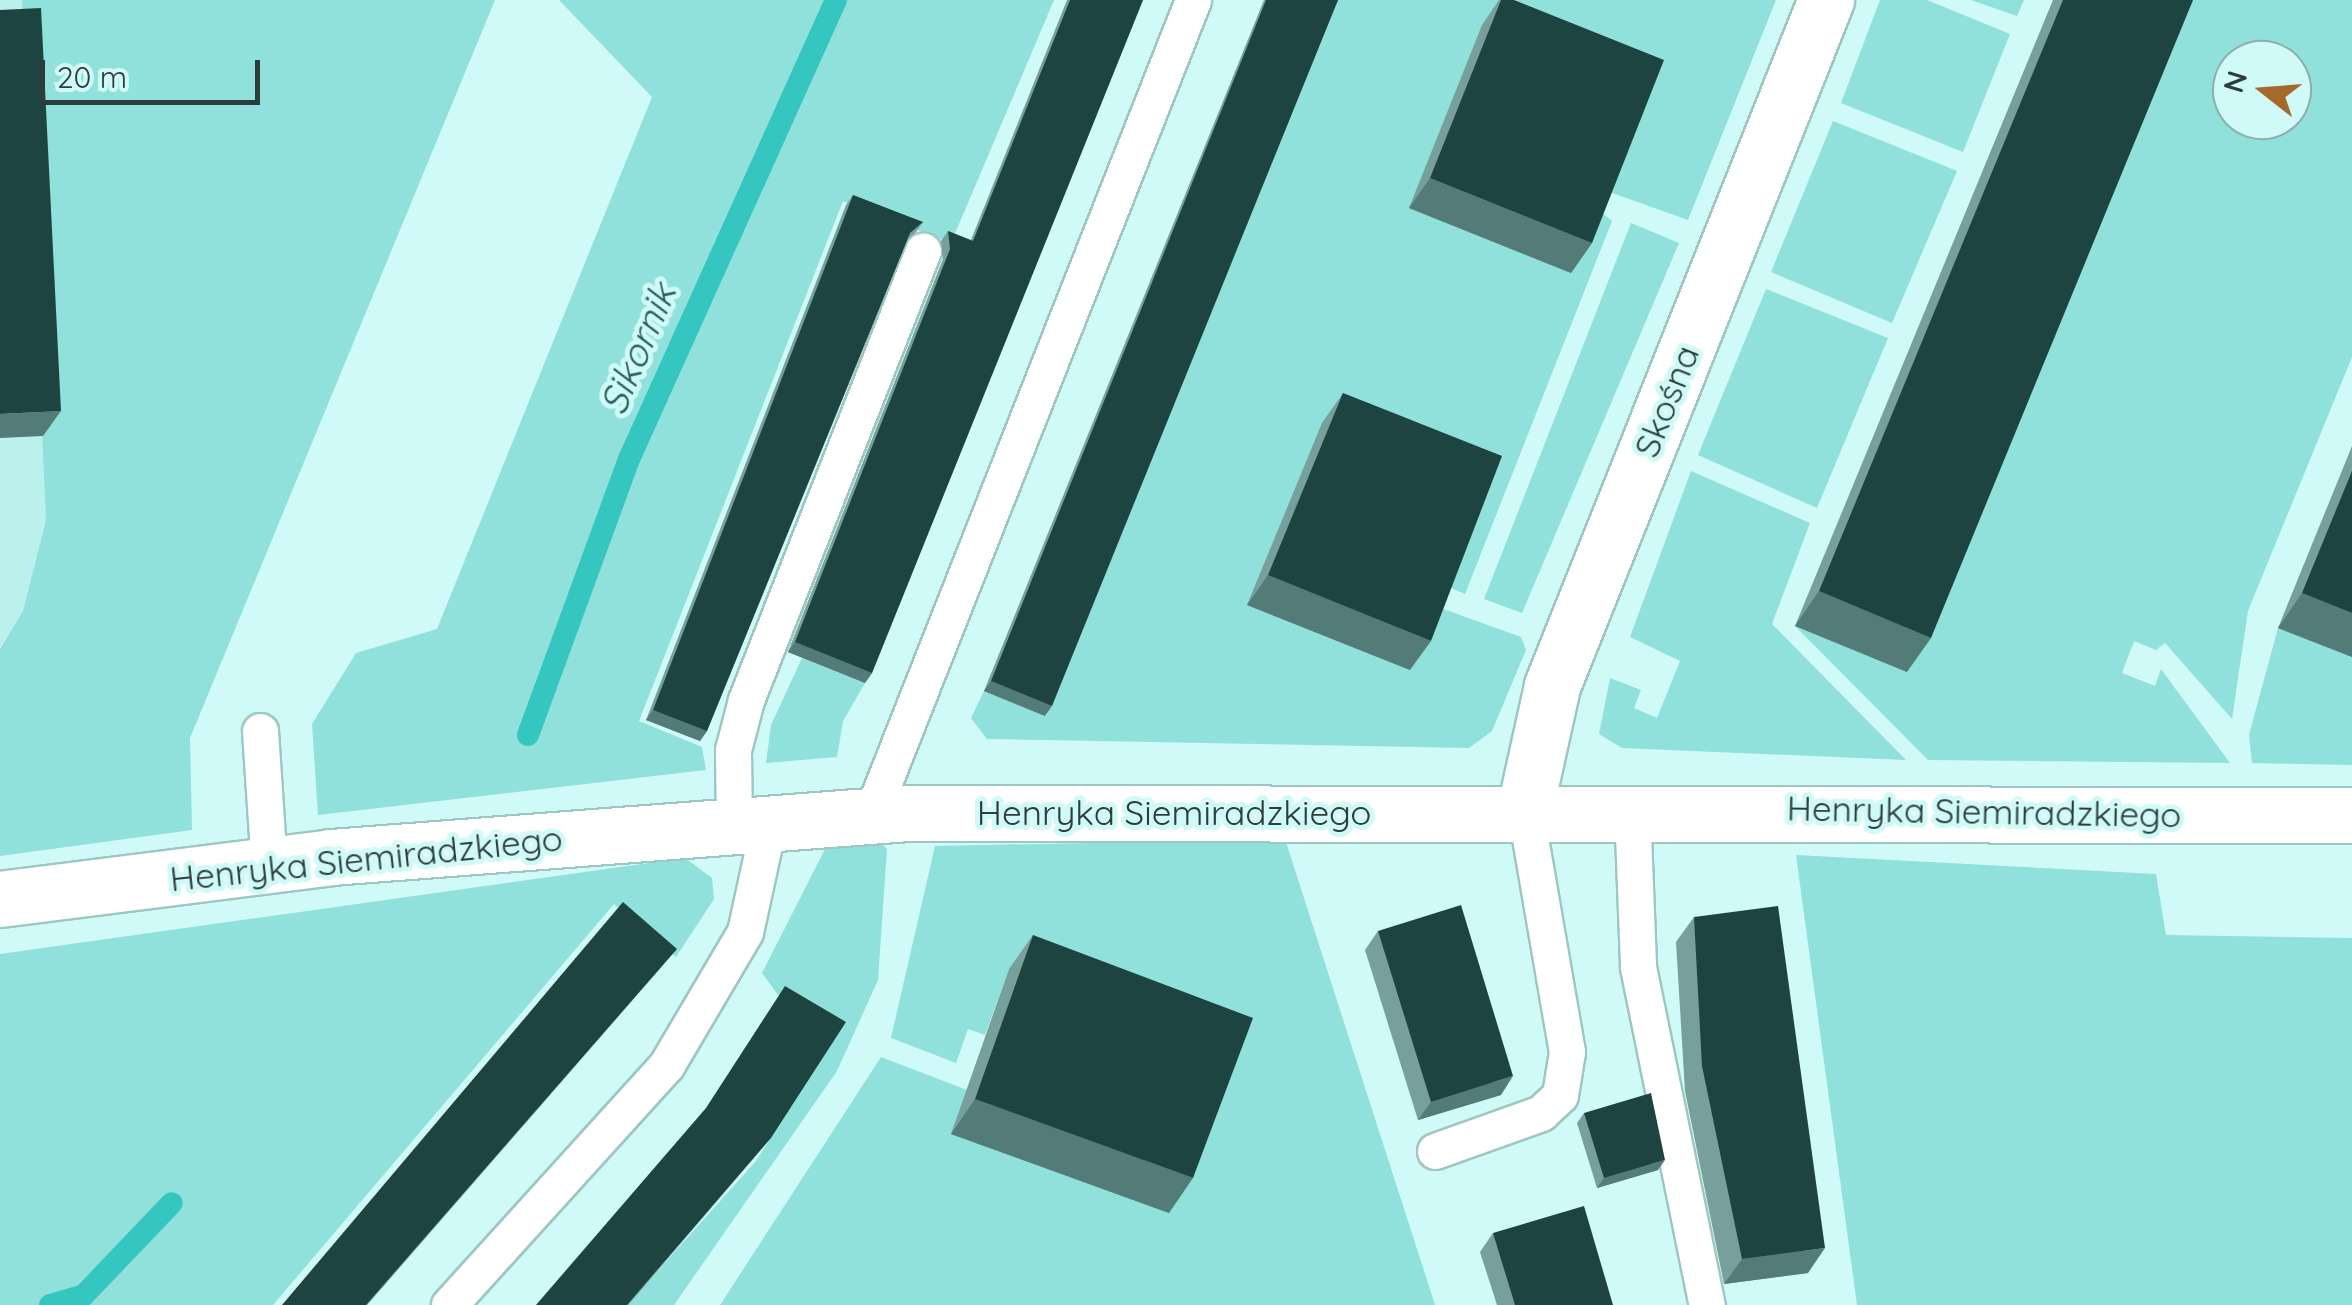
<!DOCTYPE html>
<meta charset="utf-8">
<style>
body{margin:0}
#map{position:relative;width:2352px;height:1305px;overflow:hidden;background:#d0faf7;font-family:Quicksand,sans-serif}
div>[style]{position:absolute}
.built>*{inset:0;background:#bcf0ec}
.green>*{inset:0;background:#90e0db}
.stream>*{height:22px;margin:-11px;padding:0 11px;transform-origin:11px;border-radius:11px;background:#36c6c0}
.roads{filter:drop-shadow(2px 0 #9ec6c3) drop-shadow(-2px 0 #9ec6c3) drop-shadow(0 2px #9ec6c3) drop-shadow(0 -2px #9ec6c3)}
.lane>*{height:35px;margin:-17.5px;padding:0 17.5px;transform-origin:17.5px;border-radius:17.5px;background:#fff}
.street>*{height:55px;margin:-27.5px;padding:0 27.5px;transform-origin:27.5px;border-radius:27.5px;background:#fff}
.wall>*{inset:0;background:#779f9c}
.shaded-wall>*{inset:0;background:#537b78}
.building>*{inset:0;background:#1e4442}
span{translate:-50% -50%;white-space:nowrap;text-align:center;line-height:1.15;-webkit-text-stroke:10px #d0faf7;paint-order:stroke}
.street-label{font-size:35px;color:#2c3d3c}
.water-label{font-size:38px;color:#275f5c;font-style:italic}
.north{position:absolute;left:2212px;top:40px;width:100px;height:100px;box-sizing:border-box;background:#d0faf7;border:2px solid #8eaeac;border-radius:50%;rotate:287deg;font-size:28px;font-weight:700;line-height:40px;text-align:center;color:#2c3d3c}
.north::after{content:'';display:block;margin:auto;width:35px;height:45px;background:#a56a2b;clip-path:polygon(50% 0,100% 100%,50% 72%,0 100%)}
.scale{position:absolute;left:40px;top:60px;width:220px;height:45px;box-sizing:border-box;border:5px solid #2c3d3c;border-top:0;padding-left:12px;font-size:30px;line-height:35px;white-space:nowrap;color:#2c3d3c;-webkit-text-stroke:8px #d0faf7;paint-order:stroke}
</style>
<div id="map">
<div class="built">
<i style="clip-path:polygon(0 0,22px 0,46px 520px,23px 611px,0 648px)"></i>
</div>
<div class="green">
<i style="clip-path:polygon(22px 0,495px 0,190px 738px,192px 830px,0 856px,0 649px,23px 611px,46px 520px)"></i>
<i style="clip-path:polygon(559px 0,1054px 0,951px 243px,843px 201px,639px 721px,702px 747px,706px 770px,318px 815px,312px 724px,356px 653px,437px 629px,652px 97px)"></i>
<i style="clip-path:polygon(1335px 0,1776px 0,1688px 220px,1604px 190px,1596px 208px,1612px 221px,1465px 594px,1444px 585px,1435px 606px,1521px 637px,1526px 650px,1492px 731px,1469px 748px,987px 739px,971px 718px,984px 691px,1046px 716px)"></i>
<i style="clip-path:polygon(1880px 0,1927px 0,2010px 34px,1963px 152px,1841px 103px)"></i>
<i style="clip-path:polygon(1971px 0,2024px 0,2017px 16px)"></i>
<i style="clip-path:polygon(evenodd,2183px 0,2352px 0,2352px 357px,2248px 611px,2232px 719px,2165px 643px,2156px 650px,2134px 641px,2122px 673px,2155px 686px,2161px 669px,2230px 763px,1928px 760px,1795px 626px,1907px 672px,2183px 0,2232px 60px,2292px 60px,2292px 120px,2232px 120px,2232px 60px)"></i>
<i style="clip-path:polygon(1833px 121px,1957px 171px,1892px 323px,1771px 272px)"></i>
<i style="clip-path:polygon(1631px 223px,1679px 243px,1522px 613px,1484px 599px)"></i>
<i style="clip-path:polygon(1766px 289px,1888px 338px,1817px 508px,1698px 455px)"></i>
<i style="clip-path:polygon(1691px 471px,1810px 523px,1772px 624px,1906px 760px,1622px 748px,1599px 734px,1610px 678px,1641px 690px,1634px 708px,1657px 718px,1680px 661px,1630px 637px)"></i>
<i style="clip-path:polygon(2278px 628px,2352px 657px,2352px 765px,2252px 763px,2249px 735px)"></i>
<i style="clip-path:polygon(802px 658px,865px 683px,843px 721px,837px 757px,766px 763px,771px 725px)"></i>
<i style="clip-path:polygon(1285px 839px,1435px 1305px,720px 1305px,881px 1057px,967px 1090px,952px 1134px,1169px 1212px,1009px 969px,985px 1035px,968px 1029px,956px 1063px,891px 1038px,935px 846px)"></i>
<i style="clip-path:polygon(879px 841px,887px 849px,878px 980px,837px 1071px,674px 1305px,627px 1305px,756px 1161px,838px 1033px,778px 995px,762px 973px,825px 849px)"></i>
<i style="clip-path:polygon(1796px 855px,2156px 874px,2166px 935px,2352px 938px,2352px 1305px,1857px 1305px)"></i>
<i style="clip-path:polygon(685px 858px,712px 878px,714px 899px,676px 957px,614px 904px,273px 1305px,0 1305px,0 954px)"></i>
</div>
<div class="stream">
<i style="left:528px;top:735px;width:296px;rotate:-69.9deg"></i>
<i style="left:630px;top:457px;width:501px;rotate:-65.74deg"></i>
<i style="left:50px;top:1305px;width:35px;rotate:-16deg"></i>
<i style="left:84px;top:1295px;width:127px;rotate:-46.3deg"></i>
</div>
<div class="roads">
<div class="lane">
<i style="left:260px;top:731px;width:134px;rotate:86.2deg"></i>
<i style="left:1632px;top:808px;width:159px;rotate:87.8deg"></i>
<i style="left:1638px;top:967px;width:345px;rotate:78.5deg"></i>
<i style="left:871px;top:815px;width:876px;rotate:-68.44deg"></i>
<i style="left:734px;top:825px;width:75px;rotate:-90.8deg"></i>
<i style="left:733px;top:750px;width:52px;rotate:-75.4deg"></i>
<i style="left:746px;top:700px;width:483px;rotate:-68.5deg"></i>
<i style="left:1435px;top:1151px;width:113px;rotate:-19.7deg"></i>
<i style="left:1541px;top:1113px;width:26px;rotate:-43deg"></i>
<i style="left:1560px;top:1095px;width:44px;rotate:-80.8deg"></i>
<i style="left:1567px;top:1052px;width:248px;rotate:-99.8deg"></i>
<i style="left:449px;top:1305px;width:323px;rotate:-47.8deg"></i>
<i style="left:666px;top:1066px;width:156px;rotate:-59.5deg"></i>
<i style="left:745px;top:932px;width:113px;rotate:-77.7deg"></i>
</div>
<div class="street">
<i style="left:1525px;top:808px;width:125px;rotate:-77.5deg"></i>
<i style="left:1552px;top:686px;width:739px;rotate:-68.23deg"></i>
<i style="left:0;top:899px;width:334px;rotate:-7.2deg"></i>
<i style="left:331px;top:857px;width:579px;rotate:-4.36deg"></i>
<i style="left:908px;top:813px;width:1444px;rotate:0.08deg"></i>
</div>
</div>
<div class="wall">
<i style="clip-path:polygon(1067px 0,1143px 0,872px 673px,865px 683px,788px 652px,943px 259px,941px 241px,948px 231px,971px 240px)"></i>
<i style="clip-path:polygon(1264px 0,1338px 0,1045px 716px,984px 691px)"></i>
<i style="clip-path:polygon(1499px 0,1514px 0,1592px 243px,1571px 273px,1409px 208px,1482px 25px)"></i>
<i style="clip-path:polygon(2053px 0,2193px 0,1907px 672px,1795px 626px)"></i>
<i style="clip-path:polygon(853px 195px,923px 222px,916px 232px,908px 239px,707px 731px,700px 741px,646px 720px,846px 205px)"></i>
<i style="clip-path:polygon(1343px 393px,1410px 670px,1247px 605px,1322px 423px)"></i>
<i style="clip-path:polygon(2352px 446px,2352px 657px,2278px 628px)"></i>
<i style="clip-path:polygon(1694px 917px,1808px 1273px,1724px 1284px,1685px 1091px,1676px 942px)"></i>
<i style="clip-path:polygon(1378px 931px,1501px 1095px,1418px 1120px,1365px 950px)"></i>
<i style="clip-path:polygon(1033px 935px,1169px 1213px,951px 1134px,1009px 969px)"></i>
<i style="clip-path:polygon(1584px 1113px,1658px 1170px,1597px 1188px,1577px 1123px)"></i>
<i style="clip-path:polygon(1493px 1233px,1613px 1305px,1497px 1305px,1480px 1252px)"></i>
</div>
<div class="shaded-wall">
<i style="clip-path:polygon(1430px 178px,1592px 243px,1571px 273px,1409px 208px)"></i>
<i style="clip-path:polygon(61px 411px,43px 436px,0 438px,0 414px)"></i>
<i style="clip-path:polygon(1268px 575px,1431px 641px,1410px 670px,1247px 605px)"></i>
<i style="clip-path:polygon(1819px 591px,1931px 638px,1907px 672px,1795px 626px)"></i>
<i style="clip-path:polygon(2302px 593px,2352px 613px,2352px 657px,2278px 628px)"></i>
<i style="clip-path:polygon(795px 642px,872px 673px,865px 683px,788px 652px)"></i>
<i style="clip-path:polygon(991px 681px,1052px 706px,1045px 716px,984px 691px)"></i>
<i style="clip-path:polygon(653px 710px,707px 731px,700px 741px,646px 720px)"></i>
<i style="clip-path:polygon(677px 949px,367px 1305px,366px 1305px)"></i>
<i style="clip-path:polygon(1513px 1076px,1501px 1095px,1418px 1120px,1431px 1102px)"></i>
<i style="clip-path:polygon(975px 1099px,1193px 1178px,1169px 1213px,951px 1134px)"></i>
<i style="clip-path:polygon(771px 1138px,628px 1305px,627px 1305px)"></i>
<i style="clip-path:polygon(1665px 1160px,1658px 1170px,1597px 1188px,1604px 1178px)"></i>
<i style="clip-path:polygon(1825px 1248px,1808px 1273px,1724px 1284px,1742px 1259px)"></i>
</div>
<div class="building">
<i style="clip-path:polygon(1070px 0,1143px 0,872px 673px,795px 642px,950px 249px,948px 231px,973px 241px)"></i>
<i style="clip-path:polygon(1266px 0,1338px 0,1052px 706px,991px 681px)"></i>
<i style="clip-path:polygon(1501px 0,1514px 0,1664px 60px,1592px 243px,1430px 178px)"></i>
<i style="clip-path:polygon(2063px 0,2193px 0,1931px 638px,1819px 591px)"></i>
<i style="clip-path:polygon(41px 8px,61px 411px,0 414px,0 10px)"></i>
<i style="clip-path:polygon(853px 195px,923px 222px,910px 233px,707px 731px,653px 710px)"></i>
<i style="clip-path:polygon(1343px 393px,1502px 456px,1431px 641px,1268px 575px)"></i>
<i style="clip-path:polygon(2352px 471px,2352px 613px,2302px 593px)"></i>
<i style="clip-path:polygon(623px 902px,677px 949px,366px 1305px,282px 1305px)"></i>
<i style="clip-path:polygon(1461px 905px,1513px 1076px,1431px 1102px,1378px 931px)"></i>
<i style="clip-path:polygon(1778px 906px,1825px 1248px,1742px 1259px,1702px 1066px,1694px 917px)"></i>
<i style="clip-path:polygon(1033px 935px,1253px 1018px,1193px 1178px,975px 1099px)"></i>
<i style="clip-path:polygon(785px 986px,846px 1022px,771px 1138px,627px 1305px,536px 1305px,706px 1108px)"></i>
<i style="clip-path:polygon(1651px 1093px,1665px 1160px,1604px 1178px,1584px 1113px)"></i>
<i style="clip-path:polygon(1584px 1206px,1613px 1305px,1515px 1305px,1493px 1233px)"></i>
</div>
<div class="street-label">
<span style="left:1666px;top:401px;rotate:-68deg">Skośna</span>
<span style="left:1984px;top:811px;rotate:1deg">Henryka Siemiradzkiego</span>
<span style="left:1174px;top:812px">Henryka Siemiradzkiego</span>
<span style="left:366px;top:858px;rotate:-6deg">Henryka Siemiradzkiego</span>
</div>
<div class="water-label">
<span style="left:638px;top:349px;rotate:-67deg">Sikornik</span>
</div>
<div class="north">N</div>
<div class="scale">20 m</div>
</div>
